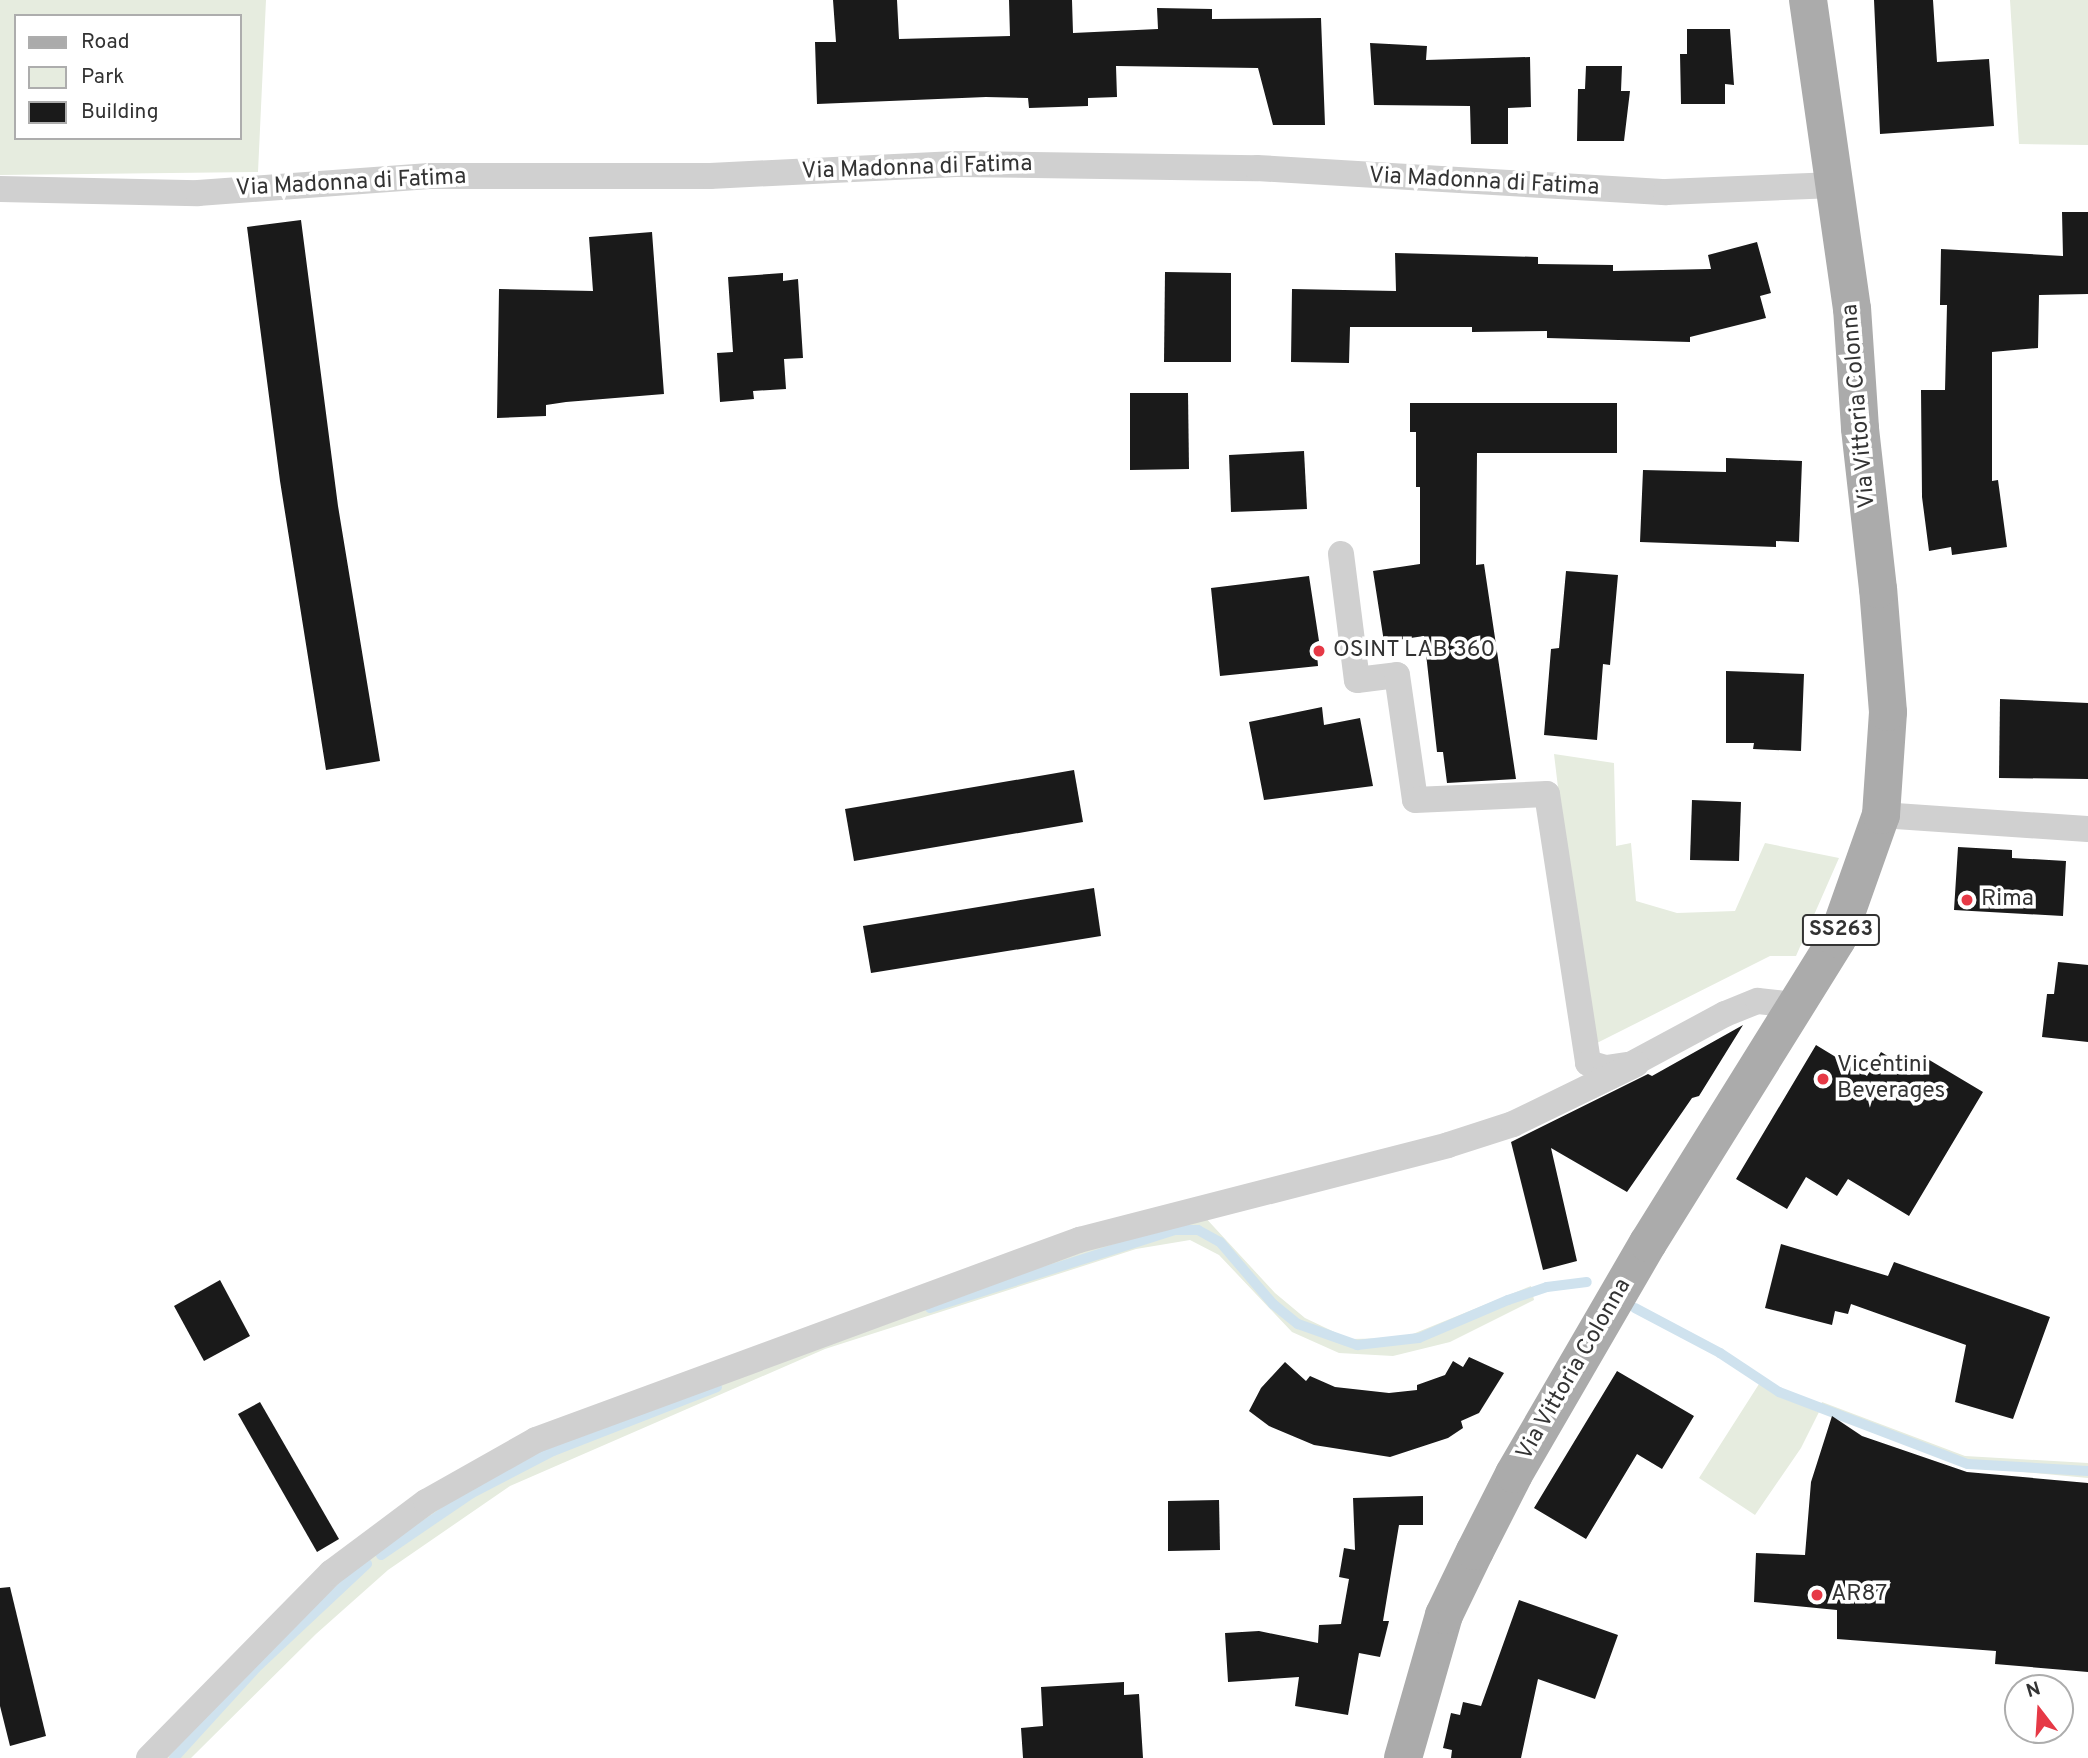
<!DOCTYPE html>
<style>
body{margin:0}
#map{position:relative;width:2088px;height:1758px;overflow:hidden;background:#fff;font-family:Overpass,sans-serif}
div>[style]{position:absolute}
.green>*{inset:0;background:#e6ecdf}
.stream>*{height:10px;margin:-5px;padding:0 5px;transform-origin:5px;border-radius:5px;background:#cfe2ee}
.building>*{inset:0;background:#1a1a1a}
.minor>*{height:26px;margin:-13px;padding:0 13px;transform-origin:13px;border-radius:13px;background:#d0d0d0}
.primary>*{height:38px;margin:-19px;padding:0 19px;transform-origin:19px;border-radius:19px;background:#ababab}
.dots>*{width:19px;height:19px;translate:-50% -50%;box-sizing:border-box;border:4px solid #fff;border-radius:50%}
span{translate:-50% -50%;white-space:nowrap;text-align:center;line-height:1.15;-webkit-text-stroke:7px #fff;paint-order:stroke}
.shield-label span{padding:2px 5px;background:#fff;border:2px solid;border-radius:5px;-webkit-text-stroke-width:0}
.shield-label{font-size:21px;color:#333;font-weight:700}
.street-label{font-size:23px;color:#333}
.poi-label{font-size:23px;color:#333}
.left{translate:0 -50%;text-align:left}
.legend{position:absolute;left:14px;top:14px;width:228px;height:126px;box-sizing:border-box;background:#fff;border:2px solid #adadad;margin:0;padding:9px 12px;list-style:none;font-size:21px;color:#333}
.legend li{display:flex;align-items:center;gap:14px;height:35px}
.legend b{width:35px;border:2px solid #adadad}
.north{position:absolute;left:2004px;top:1674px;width:70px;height:70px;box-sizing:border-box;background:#fff;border:2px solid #adadad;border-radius:50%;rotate:343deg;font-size:19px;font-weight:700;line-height:28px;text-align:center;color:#333}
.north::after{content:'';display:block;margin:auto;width:24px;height:32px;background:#e63946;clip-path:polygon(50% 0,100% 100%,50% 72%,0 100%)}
</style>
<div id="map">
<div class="green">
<i style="clip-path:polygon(evenodd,0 0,266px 0,258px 172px,0 175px,0 0,16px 16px,240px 16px,240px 138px,16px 138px,16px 16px)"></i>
<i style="clip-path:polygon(2010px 0,2088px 0,2088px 145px,2019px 144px)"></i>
<i style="clip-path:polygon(1554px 754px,1614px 763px,1616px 846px,1631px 843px,1636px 901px,1677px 913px,1735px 911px,1765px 843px,1839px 858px,1796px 956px,1770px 956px,1589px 1047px)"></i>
<i style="clip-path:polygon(1202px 1214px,1275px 1293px,1305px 1318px,1349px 1339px,1403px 1338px,1531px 1286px,1534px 1300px,1450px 1342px,1393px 1356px,1339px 1353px,1292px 1332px,1219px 1255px,1190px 1240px,1136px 1249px,825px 1349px,510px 1486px,388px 1570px,316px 1634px,191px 1758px,163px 1758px,364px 1558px,507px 1463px,870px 1320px)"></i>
<i style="clip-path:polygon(1759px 1384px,1818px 1412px,1822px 1402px,1965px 1456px,2088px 1463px,2088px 1478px,1961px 1466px,1819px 1412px,1801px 1448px,1755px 1515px,1699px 1478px)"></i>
</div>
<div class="stream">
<i style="left:930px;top:1308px;width:257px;rotate:-17.7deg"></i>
<i style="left:1175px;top:1230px;width:23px"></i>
<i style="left:1198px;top:1230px;width:25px;rotate:29deg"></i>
<i style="left:1220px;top:1242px;width:82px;rotate:49.5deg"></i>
<i style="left:1273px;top:1304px;width:32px;rotate:39deg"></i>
<i style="left:1298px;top:1324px;width:63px;rotate:19.6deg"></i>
<i style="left:1357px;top:1345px;width:62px;rotate:-6.4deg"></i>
<i style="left:1419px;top:1338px;width:97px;rotate:-23.1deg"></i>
<i style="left:1508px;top:1300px;width:41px;rotate:-18.4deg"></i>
<i style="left:1547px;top:1287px;width:40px;rotate:-7.1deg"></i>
<i style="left:1635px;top:1308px;width:96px;rotate:27.9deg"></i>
<i style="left:1720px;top:1353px;width:71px;rotate:33.5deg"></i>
<i style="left:1779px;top:1392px;width:202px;rotate:20.9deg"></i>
<i style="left:1968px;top:1464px;width:120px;rotate:3.3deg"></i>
<i style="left:381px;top:1555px;width:110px;rotate:-34.3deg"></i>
<i style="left:472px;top:1493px;width:91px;rotate:-27.4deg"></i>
<i style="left:553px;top:1451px;width:176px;rotate:-21.3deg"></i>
<i style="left:174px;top:1758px;width:126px;rotate:-47.6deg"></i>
<i style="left:259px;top:1665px;width:148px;rotate:-43.1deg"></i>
</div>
<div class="building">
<i style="clip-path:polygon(833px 0,897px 0,899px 39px,1010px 36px,1009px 0,1072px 0,1073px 33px,1158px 29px,1157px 8px,1212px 9px,1212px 19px,1321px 18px,1325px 125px,1273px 125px,1258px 68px,1116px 66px,1117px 97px,1088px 98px,1088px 106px,1029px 108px,1028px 98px,986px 97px,817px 104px,815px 42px,836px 42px)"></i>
<i style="clip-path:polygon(1874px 0,1933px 0,1937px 62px,1989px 59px,1994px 126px,1880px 134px)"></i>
<i style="clip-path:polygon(1687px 29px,1730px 29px,1734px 85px,1725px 84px,1725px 104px,1681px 104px,1680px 54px,1687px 54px)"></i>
<i style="clip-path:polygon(1370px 43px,1427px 46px,1426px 60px,1530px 57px,1531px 107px,1508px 108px,1508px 144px,1471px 144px,1470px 106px,1374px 105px)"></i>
<i style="clip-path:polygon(1586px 66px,1622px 66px,1621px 91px,1630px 91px,1624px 141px,1577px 141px,1578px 89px,1585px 89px)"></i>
<i style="clip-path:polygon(2062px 212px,2088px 212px,2088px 294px,2039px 295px,2038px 348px,1992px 352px,1992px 481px,1998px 480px,2007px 547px,1952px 555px,1951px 547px,1929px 551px,1922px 497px,1921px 390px,1945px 390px,1947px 305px,1940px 305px,1941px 249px,2063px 256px)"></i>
<i style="clip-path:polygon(301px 220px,338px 506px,380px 761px,326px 770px,280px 481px,247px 227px)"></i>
<i style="clip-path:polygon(652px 232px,664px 394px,566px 402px,546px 405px,546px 416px,497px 418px,499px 289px,593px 291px,589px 237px)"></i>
<i style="clip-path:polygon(1757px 242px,1771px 293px,1760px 296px,1766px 318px,1690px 337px,1690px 342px,1547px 338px,1547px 331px,1472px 332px,1472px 327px,1350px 327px,1349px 363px,1291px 362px,1292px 289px,1396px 291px,1395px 253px,1538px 257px,1538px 264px,1613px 265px,1613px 271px,1711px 269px,1708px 255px)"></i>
<i style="clip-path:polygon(1165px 272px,1231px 273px,1231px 362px,1164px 362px)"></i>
<i style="clip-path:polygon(783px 273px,783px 281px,798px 279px,803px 358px,784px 359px,786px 389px,753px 391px,754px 399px,720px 402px,717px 353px,733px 352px,728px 277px)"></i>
<i style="clip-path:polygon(1130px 393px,1188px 393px,1189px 469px,1130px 470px)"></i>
<i style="clip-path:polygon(1410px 403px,1617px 403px,1617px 453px,1477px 453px,1476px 565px,1484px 564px,1516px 779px,1447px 783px,1443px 752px,1437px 752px,1424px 636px,1384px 642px,1373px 571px,1420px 564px,1420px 487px,1416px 487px,1416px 432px,1410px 432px)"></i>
<i style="clip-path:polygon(1304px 451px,1307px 509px,1231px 512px,1229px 455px)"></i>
<i style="clip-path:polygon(1726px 458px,1802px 461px,1799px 542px,1776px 541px,1776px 547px,1640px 542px,1643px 470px,1726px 472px)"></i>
<i style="clip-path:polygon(1566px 571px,1618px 575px,1610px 665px,1603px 664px,1597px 740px,1544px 735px,1551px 649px,1559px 648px)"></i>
<i style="clip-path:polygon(1309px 576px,1319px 641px,1316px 642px,1318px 666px,1220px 676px,1211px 588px)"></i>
<i style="clip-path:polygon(1726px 671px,1804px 674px,1801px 751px,1753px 749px,1754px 743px,1726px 743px)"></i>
<i style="clip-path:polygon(2000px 699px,2088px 703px,2088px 779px,1999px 778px)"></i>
<i style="clip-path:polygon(1322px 707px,1324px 725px,1360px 718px,1373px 786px,1264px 800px,1249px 722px)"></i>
<i style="clip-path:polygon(1074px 770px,1083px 822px,854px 861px,845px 809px)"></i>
<i style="clip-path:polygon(1692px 800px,1741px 802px,1739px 861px,1690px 860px)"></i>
<i style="clip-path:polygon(1958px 847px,2012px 850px,2012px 858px,2066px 861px,2063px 916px,1954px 910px)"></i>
<i style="clip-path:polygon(1094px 888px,1101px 936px,871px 973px,863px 926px)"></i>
<i style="clip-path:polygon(2058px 962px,2088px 965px,2088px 1042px,2042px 1037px,2047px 994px,2054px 994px)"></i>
<i style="clip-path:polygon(1743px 1025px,1699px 1096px,1692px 1098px,1627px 1192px,1551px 1148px,1577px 1261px,1543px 1270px,1511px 1142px,1648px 1074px,1652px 1076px)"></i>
<i style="clip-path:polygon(1816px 1045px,1867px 1076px,1881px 1052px,1917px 1074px,1926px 1058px,1983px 1092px,1909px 1216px,1848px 1179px,1837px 1196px,1806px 1177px,1787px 1209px,1736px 1179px)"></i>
<i style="clip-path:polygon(1781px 1244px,1888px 1276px,1894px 1262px,2050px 1317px,2013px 1419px,1955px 1402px,1966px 1345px,1851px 1304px,1848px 1314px,1835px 1311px,1832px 1325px,1765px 1308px)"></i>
<i style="clip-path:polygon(220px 1280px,250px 1336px,204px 1361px,174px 1306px)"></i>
<i style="clip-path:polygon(1469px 1357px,1504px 1373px,1479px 1413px,1461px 1421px,1463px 1428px,1448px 1438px,1390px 1457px,1314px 1445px,1269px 1426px,1249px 1411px,1261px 1388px,1285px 1362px,1306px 1381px,1310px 1376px,1335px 1387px,1389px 1393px,1417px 1390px,1417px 1385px,1445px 1375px,1453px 1361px,1463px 1367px)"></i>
<i style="clip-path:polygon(1617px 1371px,1694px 1416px,1662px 1469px,1637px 1454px,1586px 1539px,1534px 1508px)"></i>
<i style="clip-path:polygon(260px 1402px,339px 1539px,317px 1552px,238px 1414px)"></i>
<i style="clip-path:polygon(1832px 1416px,1862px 1436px,1967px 1472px,2088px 1483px,2088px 1672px,1995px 1664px,1996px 1651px,1837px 1639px,1837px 1610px,1754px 1602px,1756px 1553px,1805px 1555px,1811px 1482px)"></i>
<i style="clip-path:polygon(1423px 1496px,1423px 1525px,1399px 1525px,1383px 1621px,1389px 1621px,1380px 1657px,1359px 1653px,1348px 1715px,1295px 1706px,1299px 1677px,1228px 1682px,1225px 1633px,1259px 1631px,1318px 1643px,1319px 1625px,1341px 1624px,1349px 1579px,1339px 1577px,1344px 1548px,1355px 1550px,1353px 1498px)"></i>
<i style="clip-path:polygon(1219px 1500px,1220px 1550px,1168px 1551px,1168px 1501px)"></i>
<i style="clip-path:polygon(10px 1587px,46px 1736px,10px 1746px,0 1706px,0 1588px)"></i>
<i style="clip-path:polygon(1519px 1600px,1618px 1635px,1595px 1699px,1538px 1679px,1521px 1758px,1451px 1758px,1452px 1750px,1443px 1748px,1451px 1713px,1460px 1715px,1463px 1702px,1481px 1706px)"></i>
<i style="clip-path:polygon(1124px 1682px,1124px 1695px,1139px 1694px,1143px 1758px,1023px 1758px,1021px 1728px,1043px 1726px,1041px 1687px)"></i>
</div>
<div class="minor">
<i style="left:0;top:189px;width:198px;rotate:1.2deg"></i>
<i style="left:198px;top:193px;width:232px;rotate:-4.2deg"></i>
<i style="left:429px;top:176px;width:281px"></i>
<i style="left:710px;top:176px;width:246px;rotate:-2.8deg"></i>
<i style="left:956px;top:164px;width:301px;rotate:0.8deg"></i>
<i style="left:1257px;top:168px;width:410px;rotate:3.4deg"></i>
<i style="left:1666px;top:192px;width:169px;rotate:-2.4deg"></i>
<i style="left:1341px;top:554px;width:127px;rotate:82.8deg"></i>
<i style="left:1357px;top:680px;width:40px;rotate:-7.1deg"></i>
<i style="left:1397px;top:675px;width:126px;rotate:81.8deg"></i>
<i style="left:1415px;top:800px;width:132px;rotate:-2.6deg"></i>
<i style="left:1547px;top:794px;width:272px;rotate:81.3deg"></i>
<i style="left:1588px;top:1063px;width:19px;rotate:16deg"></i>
<i style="left:1606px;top:1068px;width:22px;rotate:-8deg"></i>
<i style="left:1881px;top:815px;width:207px;rotate:3.9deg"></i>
<i style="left:1632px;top:1064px;width:106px;rotate:-28.3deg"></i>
<i style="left:1725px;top:1014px;width:35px;rotate:-22deg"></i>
<i style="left:1758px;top:1001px;width:39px;rotate:6deg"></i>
<i style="left:149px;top:1758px;width:260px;rotate:-45.5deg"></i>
<i style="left:331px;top:1573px;width:119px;rotate:-36.8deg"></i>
<i style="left:426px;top:1502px;width:126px;rotate:-29.4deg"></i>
<i style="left:536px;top:1440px;width:579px;rotate:-20.22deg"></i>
<i style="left:1079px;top:1240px;width:381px;rotate:-14.4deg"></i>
<i style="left:1448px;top:1145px;width:68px;rotate:-17.9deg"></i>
<i style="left:1513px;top:1124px;width:137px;rotate:-26deg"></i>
</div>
<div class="primary">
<i style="left:1403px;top:1758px;width:149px;rotate:-74deg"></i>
<i style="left:1444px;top:1615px;width:71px;rotate:-64.2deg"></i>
<i style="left:1475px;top:1551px;width:86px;rotate:-63.1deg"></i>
<i style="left:1514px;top:1474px;width:267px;rotate:-59.9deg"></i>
<i style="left:1648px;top:1243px;width:358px;rotate:-58.1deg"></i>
<i style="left:1837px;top:939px;width:132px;rotate:-70.5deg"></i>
<i style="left:1881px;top:815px;width:103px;rotate:-86.1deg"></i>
<i style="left:1888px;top:712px;width:123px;rotate:-94.6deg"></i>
<i style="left:1878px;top:589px;width:162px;rotate:-96.4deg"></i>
<i style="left:1860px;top:428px;width:119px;rotate:-93.8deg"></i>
<i style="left:1852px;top:309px;width:312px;rotate:-98.1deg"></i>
</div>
<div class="dots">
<i style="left:1319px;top:651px;background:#e63946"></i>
<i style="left:1967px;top:900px;background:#e63946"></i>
<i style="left:1823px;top:1079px;background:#e63946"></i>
<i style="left:1817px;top:1595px;background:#e63946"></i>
</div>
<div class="shield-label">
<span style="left:1841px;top:930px">SS263</span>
</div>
<div class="street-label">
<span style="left:917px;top:169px;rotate:-2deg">Via Madonna di Fatima</span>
<span style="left:1484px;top:183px;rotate:3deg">Via Madonna di Fatima</span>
<span style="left:351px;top:184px;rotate:-3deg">Via Madonna di Fatima</span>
<span style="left:1860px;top:406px;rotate:-95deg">Via Vittoria Colonna</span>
<span style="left:1575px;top:1370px;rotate:-60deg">Via Vittoria Colonna</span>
</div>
<div class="poi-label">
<span class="left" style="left:1333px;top:651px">OSINT LAB 360</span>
<span class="left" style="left:1981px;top:900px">Rima</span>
<span class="left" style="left:1837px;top:1079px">Vicentini<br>Beverages</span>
<span class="left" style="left:1831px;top:1595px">AR87</span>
</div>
<ul class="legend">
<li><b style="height:9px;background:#ababab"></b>Road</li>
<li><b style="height:19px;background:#e6ecdf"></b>Park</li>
<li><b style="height:19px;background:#1a1a1a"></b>Building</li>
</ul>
<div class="north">N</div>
</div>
